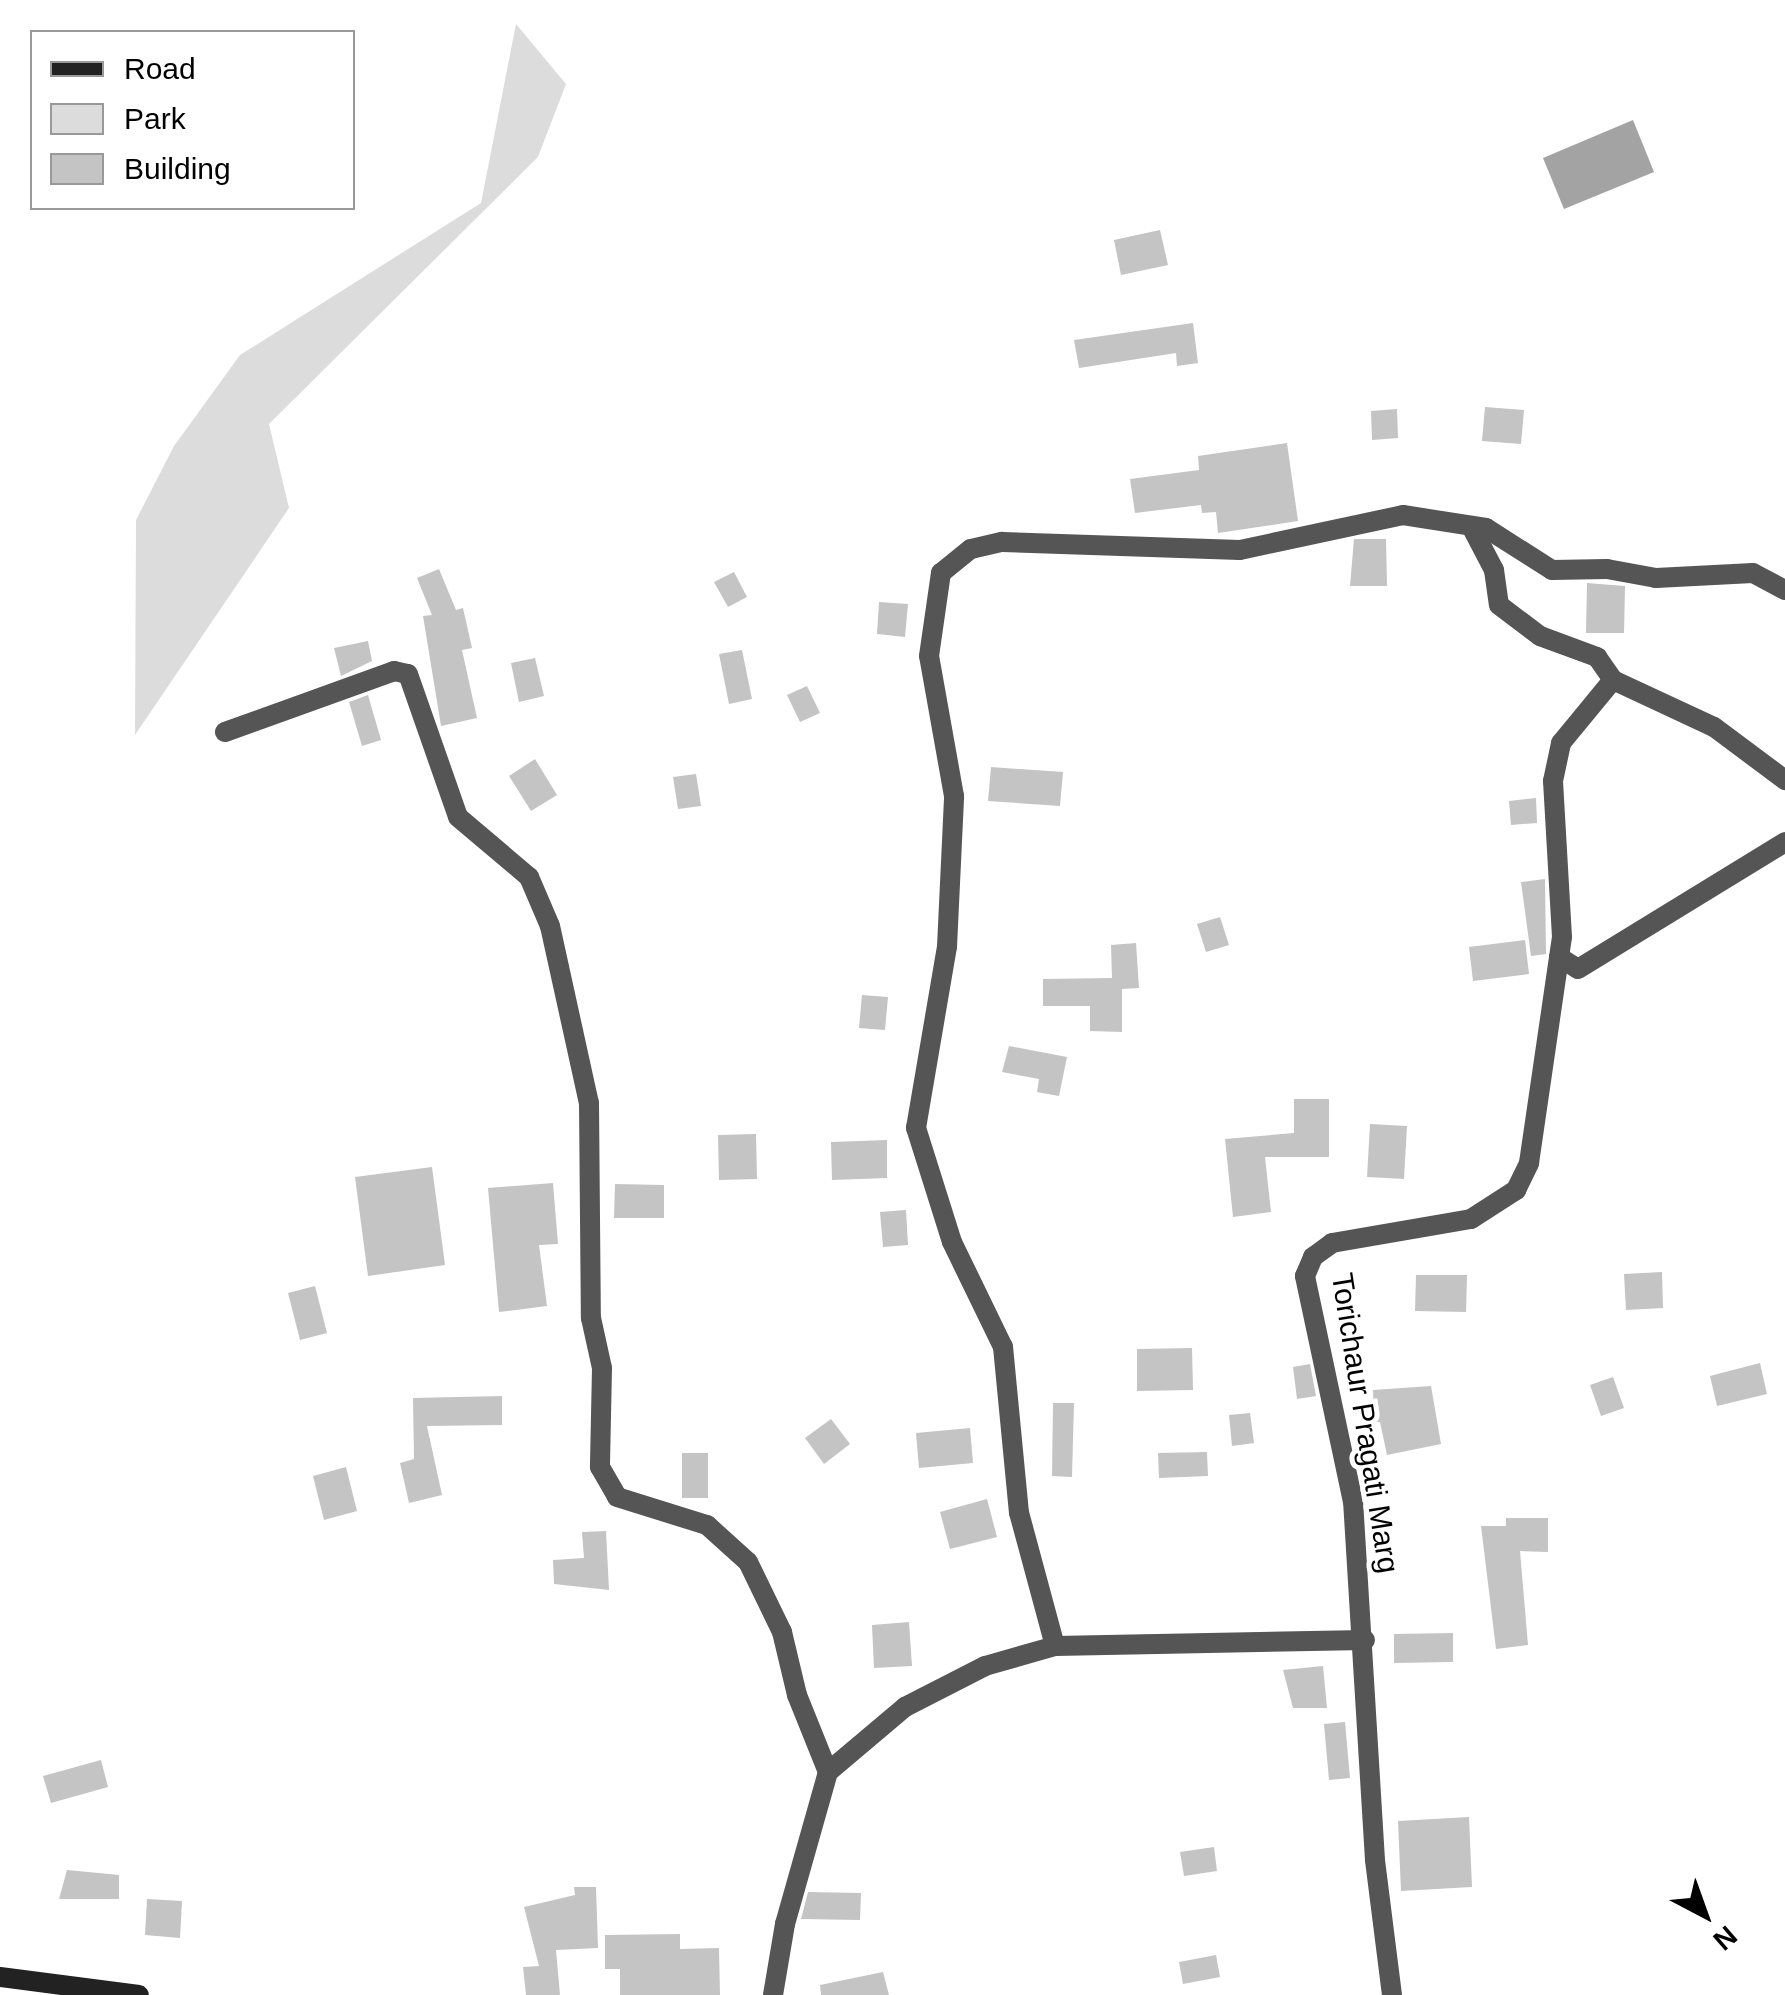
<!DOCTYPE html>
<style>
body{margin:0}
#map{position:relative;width:1785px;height:1995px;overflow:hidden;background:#fff;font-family:Helvetica,sans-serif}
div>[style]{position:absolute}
.green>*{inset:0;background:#dcdcdc}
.water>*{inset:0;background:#a3a3a3}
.building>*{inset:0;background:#c4c4c4}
.pedestrian>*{height:20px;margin:-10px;padding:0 10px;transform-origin:10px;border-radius:10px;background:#555}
.minor>*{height:20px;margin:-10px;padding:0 10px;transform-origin:10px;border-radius:10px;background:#555}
.secondary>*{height:20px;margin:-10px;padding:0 10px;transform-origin:10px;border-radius:10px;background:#222}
span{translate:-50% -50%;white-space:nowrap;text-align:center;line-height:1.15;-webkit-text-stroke:10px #fff;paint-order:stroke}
.street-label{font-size:30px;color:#000}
.legend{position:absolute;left:30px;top:30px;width:325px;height:180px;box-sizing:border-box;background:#fff;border:2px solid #999;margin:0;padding:12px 18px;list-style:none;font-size:30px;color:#000}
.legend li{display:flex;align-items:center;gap:20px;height:50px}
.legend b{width:50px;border:2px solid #999}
.north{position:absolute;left:1655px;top:1865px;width:100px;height:100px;-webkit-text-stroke:8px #fff;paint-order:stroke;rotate:139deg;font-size:28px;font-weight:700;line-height:40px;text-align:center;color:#000}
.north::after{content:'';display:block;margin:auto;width:35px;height:45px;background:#000;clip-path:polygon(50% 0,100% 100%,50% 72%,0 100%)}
</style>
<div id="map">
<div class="green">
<i style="clip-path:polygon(516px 24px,566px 84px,538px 157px,269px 424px,289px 508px,135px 735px,136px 520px,174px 446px,240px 355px,481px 203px)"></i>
</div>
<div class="water">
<i style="clip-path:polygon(1633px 120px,1654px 172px,1564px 209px,1543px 158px)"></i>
</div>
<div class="building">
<i style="clip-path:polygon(1160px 230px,1168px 265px,1121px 275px,1114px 240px)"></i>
<i style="clip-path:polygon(1193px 323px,1198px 363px,1177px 366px,1176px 353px,1079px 368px,1074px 340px)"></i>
<i style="clip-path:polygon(1485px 407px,1524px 410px,1521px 444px,1482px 441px)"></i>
<i style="clip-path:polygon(1397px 409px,1398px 438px,1372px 440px,1371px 411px)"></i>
<i style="clip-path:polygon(1287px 443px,1298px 521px,1218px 533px,1216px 512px,1202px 513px,1201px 505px,1135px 513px,1130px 479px,1199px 470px,1198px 456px)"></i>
<i style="clip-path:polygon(1354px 539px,1386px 539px,1387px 586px,1350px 586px)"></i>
<i style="clip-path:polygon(439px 569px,456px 610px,463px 608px,472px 648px,462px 650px,477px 718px,441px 726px,423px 616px,432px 615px,417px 578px)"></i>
<i style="clip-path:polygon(734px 572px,747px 597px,728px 607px,714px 582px)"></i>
<i style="clip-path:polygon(1587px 583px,1625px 586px,1624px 633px,1586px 633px)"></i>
<i style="clip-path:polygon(879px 602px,908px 604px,905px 637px,877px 634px)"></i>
<i style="clip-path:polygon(368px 641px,372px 661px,341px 676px,334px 648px)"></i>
<i style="clip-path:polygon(742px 650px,752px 699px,729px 704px,719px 654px)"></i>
<i style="clip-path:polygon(535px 658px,544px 696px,519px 702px,511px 663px)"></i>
<i style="clip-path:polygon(807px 686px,820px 713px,800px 722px,787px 695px)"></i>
<i style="clip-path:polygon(368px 695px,381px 740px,362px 746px,349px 702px)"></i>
<i style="clip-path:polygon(535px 759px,557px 795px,531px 811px,509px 776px)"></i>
<i style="clip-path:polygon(991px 767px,1063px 772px,1060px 806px,988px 801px)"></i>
<i style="clip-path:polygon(696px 774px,701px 806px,678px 809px,673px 777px)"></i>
<i style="clip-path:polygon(1536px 798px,1537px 823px,1511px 825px,1509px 801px)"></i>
<i style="clip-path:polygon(1545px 879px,1546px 954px,1531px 956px,1521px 882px)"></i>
<i style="clip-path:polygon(1220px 917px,1229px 945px,1206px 952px,1197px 924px)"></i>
<i style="clip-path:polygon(1525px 940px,1529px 974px,1473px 981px,1469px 947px)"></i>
<i style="clip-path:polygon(1136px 943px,1139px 988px,1122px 989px,1122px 1032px,1090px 1031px,1090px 1006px,1043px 1006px,1043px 979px,1112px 978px,1111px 945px)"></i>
<i style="clip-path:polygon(862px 995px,888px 997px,885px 1030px,859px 1028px)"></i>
<i style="clip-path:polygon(1009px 1046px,1067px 1057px,1059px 1096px,1037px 1092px,1039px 1079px,1002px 1072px)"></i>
<i style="clip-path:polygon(1294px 1099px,1329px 1099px,1329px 1157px,1265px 1157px,1271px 1212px,1233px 1217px,1225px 1139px,1294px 1133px)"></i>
<i style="clip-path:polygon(1370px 1124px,1407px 1126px,1404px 1179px,1367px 1177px)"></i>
<i style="clip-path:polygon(756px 1134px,757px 1179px,719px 1180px,718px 1135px)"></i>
<i style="clip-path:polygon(887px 1140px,887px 1178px,832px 1180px,831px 1142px)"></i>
<i style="clip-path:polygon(432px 1167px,445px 1265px,368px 1276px,355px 1177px)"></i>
<i style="clip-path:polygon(553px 1183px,558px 1244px,539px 1245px,547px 1306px,499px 1312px,488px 1188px)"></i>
<i style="clip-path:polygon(615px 1184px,664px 1185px,664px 1218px,614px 1218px)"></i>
<i style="clip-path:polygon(906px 1210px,908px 1245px,883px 1247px,880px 1212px)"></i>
<i style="clip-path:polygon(1662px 1272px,1663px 1308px,1626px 1310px,1624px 1274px)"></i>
<i style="clip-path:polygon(1416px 1275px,1467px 1275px,1466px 1312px,1415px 1311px)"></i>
<i style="clip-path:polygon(315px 1286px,327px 1333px,300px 1340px,288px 1293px)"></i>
<i style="clip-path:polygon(1192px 1348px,1193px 1390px,1137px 1391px,1137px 1349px)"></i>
<i style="clip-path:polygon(1760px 1363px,1767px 1394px,1717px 1406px,1710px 1376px)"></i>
<i style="clip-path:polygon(1310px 1364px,1316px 1396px,1297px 1399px,1293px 1367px)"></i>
<i style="clip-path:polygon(1613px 1377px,1624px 1408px,1601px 1416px,1590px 1385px)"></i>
<i style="clip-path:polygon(1431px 1386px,1441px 1444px,1387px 1455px,1380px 1422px,1374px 1422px,1373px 1390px)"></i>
<i style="clip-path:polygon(502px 1396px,502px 1425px,427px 1426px,442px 1495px,409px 1503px,400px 1463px,414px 1459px,413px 1398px)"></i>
<i style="clip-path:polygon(1053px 1403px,1074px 1403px,1072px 1477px,1052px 1476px)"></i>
<i style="clip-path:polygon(1250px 1413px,1254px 1443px,1232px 1446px,1229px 1415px)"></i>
<i style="clip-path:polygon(831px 1419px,850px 1444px,824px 1464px,805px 1438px)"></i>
<i style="clip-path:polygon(970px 1428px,973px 1463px,919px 1468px,916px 1433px)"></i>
<i style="clip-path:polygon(1207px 1452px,1208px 1476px,1159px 1478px,1158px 1453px)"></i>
<i style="clip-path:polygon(682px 1453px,708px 1453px,708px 1498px,682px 1498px)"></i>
<i style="clip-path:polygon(346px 1467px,357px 1511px,324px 1520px,313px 1476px)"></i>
<i style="clip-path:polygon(987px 1499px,997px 1537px,950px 1549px,940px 1512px)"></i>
<i style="clip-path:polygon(1506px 1518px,1548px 1518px,1548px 1552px,1520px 1551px,1528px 1645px,1496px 1649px,1481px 1526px,1506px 1526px)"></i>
<i style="clip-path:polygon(606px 1531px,609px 1590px,554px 1584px,553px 1560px,584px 1558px,582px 1532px)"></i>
<i style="clip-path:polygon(909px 1622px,912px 1666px,874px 1668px,872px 1625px)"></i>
<i style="clip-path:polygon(1453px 1633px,1453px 1662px,1394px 1663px,1394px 1634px)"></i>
<i style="clip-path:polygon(1323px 1666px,1327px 1708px,1293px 1708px,1283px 1670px)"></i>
<i style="clip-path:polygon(1345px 1722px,1350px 1778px,1329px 1780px,1324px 1724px)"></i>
<i style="clip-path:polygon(101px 1760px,108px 1787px,51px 1803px,43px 1776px)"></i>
<i style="clip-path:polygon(1469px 1817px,1472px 1887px,1401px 1891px,1398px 1821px)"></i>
<i style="clip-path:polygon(1214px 1847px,1217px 1871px,1184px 1876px,1180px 1852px)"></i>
<i style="clip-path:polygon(67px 1870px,119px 1875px,119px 1899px,59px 1899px)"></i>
<i style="clip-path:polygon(574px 1887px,596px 1887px,598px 1948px,556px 1950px,560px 1995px,526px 1995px,523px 1967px,539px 1966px,524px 1907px,575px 1895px)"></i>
<i style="clip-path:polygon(808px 1892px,861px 1893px,860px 1920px,801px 1919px)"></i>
<i style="clip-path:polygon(147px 1899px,182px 1901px,180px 1938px,145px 1935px)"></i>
<i style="clip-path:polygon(680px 1934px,680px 1949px,719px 1948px,720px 1995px,620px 1995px,620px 1969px,605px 1969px,605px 1935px)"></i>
<i style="clip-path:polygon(1216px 1955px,1220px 1977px,1183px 1984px,1179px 1962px)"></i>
<i style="clip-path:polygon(883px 1972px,889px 1995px,821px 1995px,820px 1985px)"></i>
</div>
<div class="pedestrian">
<i style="left:1471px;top:526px;width:50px;rotate:62.4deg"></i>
<i style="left:1494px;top:570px;width:35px;rotate:82deg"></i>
<i style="left:1499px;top:605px;width:51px;rotate:37.1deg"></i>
<i style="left:1540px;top:636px;width:61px;rotate:20.2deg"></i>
<i style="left:1597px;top:657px;width:28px;rotate:55deg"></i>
<i style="left:1613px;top:680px;width:111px;rotate:25deg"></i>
<i style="left:1714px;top:727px;width:89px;rotate:36.7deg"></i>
</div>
<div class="minor">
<i style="left:225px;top:732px;width:180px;rotate:-19.8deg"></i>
<i style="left:394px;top:671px;width:14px;rotate:12deg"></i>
<i style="left:408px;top:674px;width:151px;rotate:70.7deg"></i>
<i style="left:458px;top:817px;width:93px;rotate:40.2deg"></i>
<i style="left:529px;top:877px;width:53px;rotate:66.8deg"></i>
<i style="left:550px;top:926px;width:181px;rotate:77.6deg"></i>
<i style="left:589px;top:1103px;width:215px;rotate:89.5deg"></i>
<i style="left:591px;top:1318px;width:51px;rotate:77.6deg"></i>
<i style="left:602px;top:1368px;width:99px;rotate:91.2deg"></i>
<i style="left:600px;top:1467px;width:34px;rotate:60deg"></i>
<i style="left:617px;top:1497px;width:94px;rotate:17.3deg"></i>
<i style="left:707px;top:1525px;width:55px;rotate:42.1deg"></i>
<i style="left:748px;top:1562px;width:78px;rotate:64.1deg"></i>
<i style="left:782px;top:1632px;width:65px;rotate:76.6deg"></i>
<i style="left:797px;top:1695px;width:83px;rotate:68.1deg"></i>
<i style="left:1559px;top:957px;width:22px;rotate:32deg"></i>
<i style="left:1578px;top:969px;width:243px;rotate:-31.5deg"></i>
<i style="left:1055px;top:1646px;width:310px;rotate:-1.1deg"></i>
<i style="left:773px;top:1995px;width:72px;rotate:-80.4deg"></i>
<i style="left:785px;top:1924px;width:158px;rotate:-74.2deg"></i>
<i style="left:828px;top:1772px;width:101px;rotate:-40.2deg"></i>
<i style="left:905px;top:1707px;width:90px;rotate:-27.1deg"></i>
<i style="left:985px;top:1666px;width:73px;rotate:-15.9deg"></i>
<i style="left:1055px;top:1646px;width:138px;rotate:-105.1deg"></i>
<i style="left:1019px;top:1513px;width:167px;rotate:-95.5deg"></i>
<i style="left:1003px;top:1347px;width:117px;rotate:-115.9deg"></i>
<i style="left:952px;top:1242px;width:120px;rotate:-107.5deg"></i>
<i style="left:916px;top:1128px;width:184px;rotate:-80.3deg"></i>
<i style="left:947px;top:947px;width:151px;rotate:-87.3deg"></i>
<i style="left:954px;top:796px;width:142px;rotate:-100.1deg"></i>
<i style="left:929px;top:656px;width:84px;rotate:-81.8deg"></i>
<i style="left:941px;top:573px;width:38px;rotate:-39deg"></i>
<i style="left:971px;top:549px;width:32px;rotate:-13deg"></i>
<i style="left:1002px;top:542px;width:238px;rotate:1.9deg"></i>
<i style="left:1240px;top:550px;width:167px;rotate:-12.1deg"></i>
<i style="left:1403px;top:515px;width:84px;rotate:8.9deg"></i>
<i style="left:1486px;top:528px;width:78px;rotate:32.5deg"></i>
<i style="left:1552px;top:570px;width:55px;rotate:-1deg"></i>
<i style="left:1607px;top:569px;width:50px;rotate:10.4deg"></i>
<i style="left:1656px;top:578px;width:97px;rotate:-3deg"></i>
<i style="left:1753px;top:573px;width:36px;rotate:28deg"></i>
<i style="left:1392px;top:1995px;width:136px;rotate:-97.2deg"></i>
<i style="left:1375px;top:1860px;width:359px;rotate:-93.5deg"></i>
<i style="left:1353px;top:1502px;width:231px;rotate:-102deg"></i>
<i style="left:1305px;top:1276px;width:21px;rotate:-67deg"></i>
<i style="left:1313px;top:1257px;width:24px;rotate:-36deg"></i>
<i style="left:1332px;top:1243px;width:141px;rotate:-9.8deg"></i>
<i style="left:1471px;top:1219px;width:54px;rotate:-32.8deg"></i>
<i style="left:1516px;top:1190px;width:30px;rotate:-64deg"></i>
<i style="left:1529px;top:1163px;width:228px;rotate:-81.7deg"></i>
<i style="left:1562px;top:937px;width:156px;rotate:-93.3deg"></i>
<i style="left:1553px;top:781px;width:39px;rotate:-78deg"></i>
<i style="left:1561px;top:743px;width:82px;rotate:-50.5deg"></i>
</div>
<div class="secondary">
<i style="left:0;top:1977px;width:140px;rotate:7.4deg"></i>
</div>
<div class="street-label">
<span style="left:1365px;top:1423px;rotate:81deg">Torichaur Pragati Marg</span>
</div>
<ul class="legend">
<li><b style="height:12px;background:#222"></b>Road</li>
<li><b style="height:28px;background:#dcdcdc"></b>Park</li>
<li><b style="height:28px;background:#c4c4c4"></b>Building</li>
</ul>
<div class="north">N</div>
</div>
